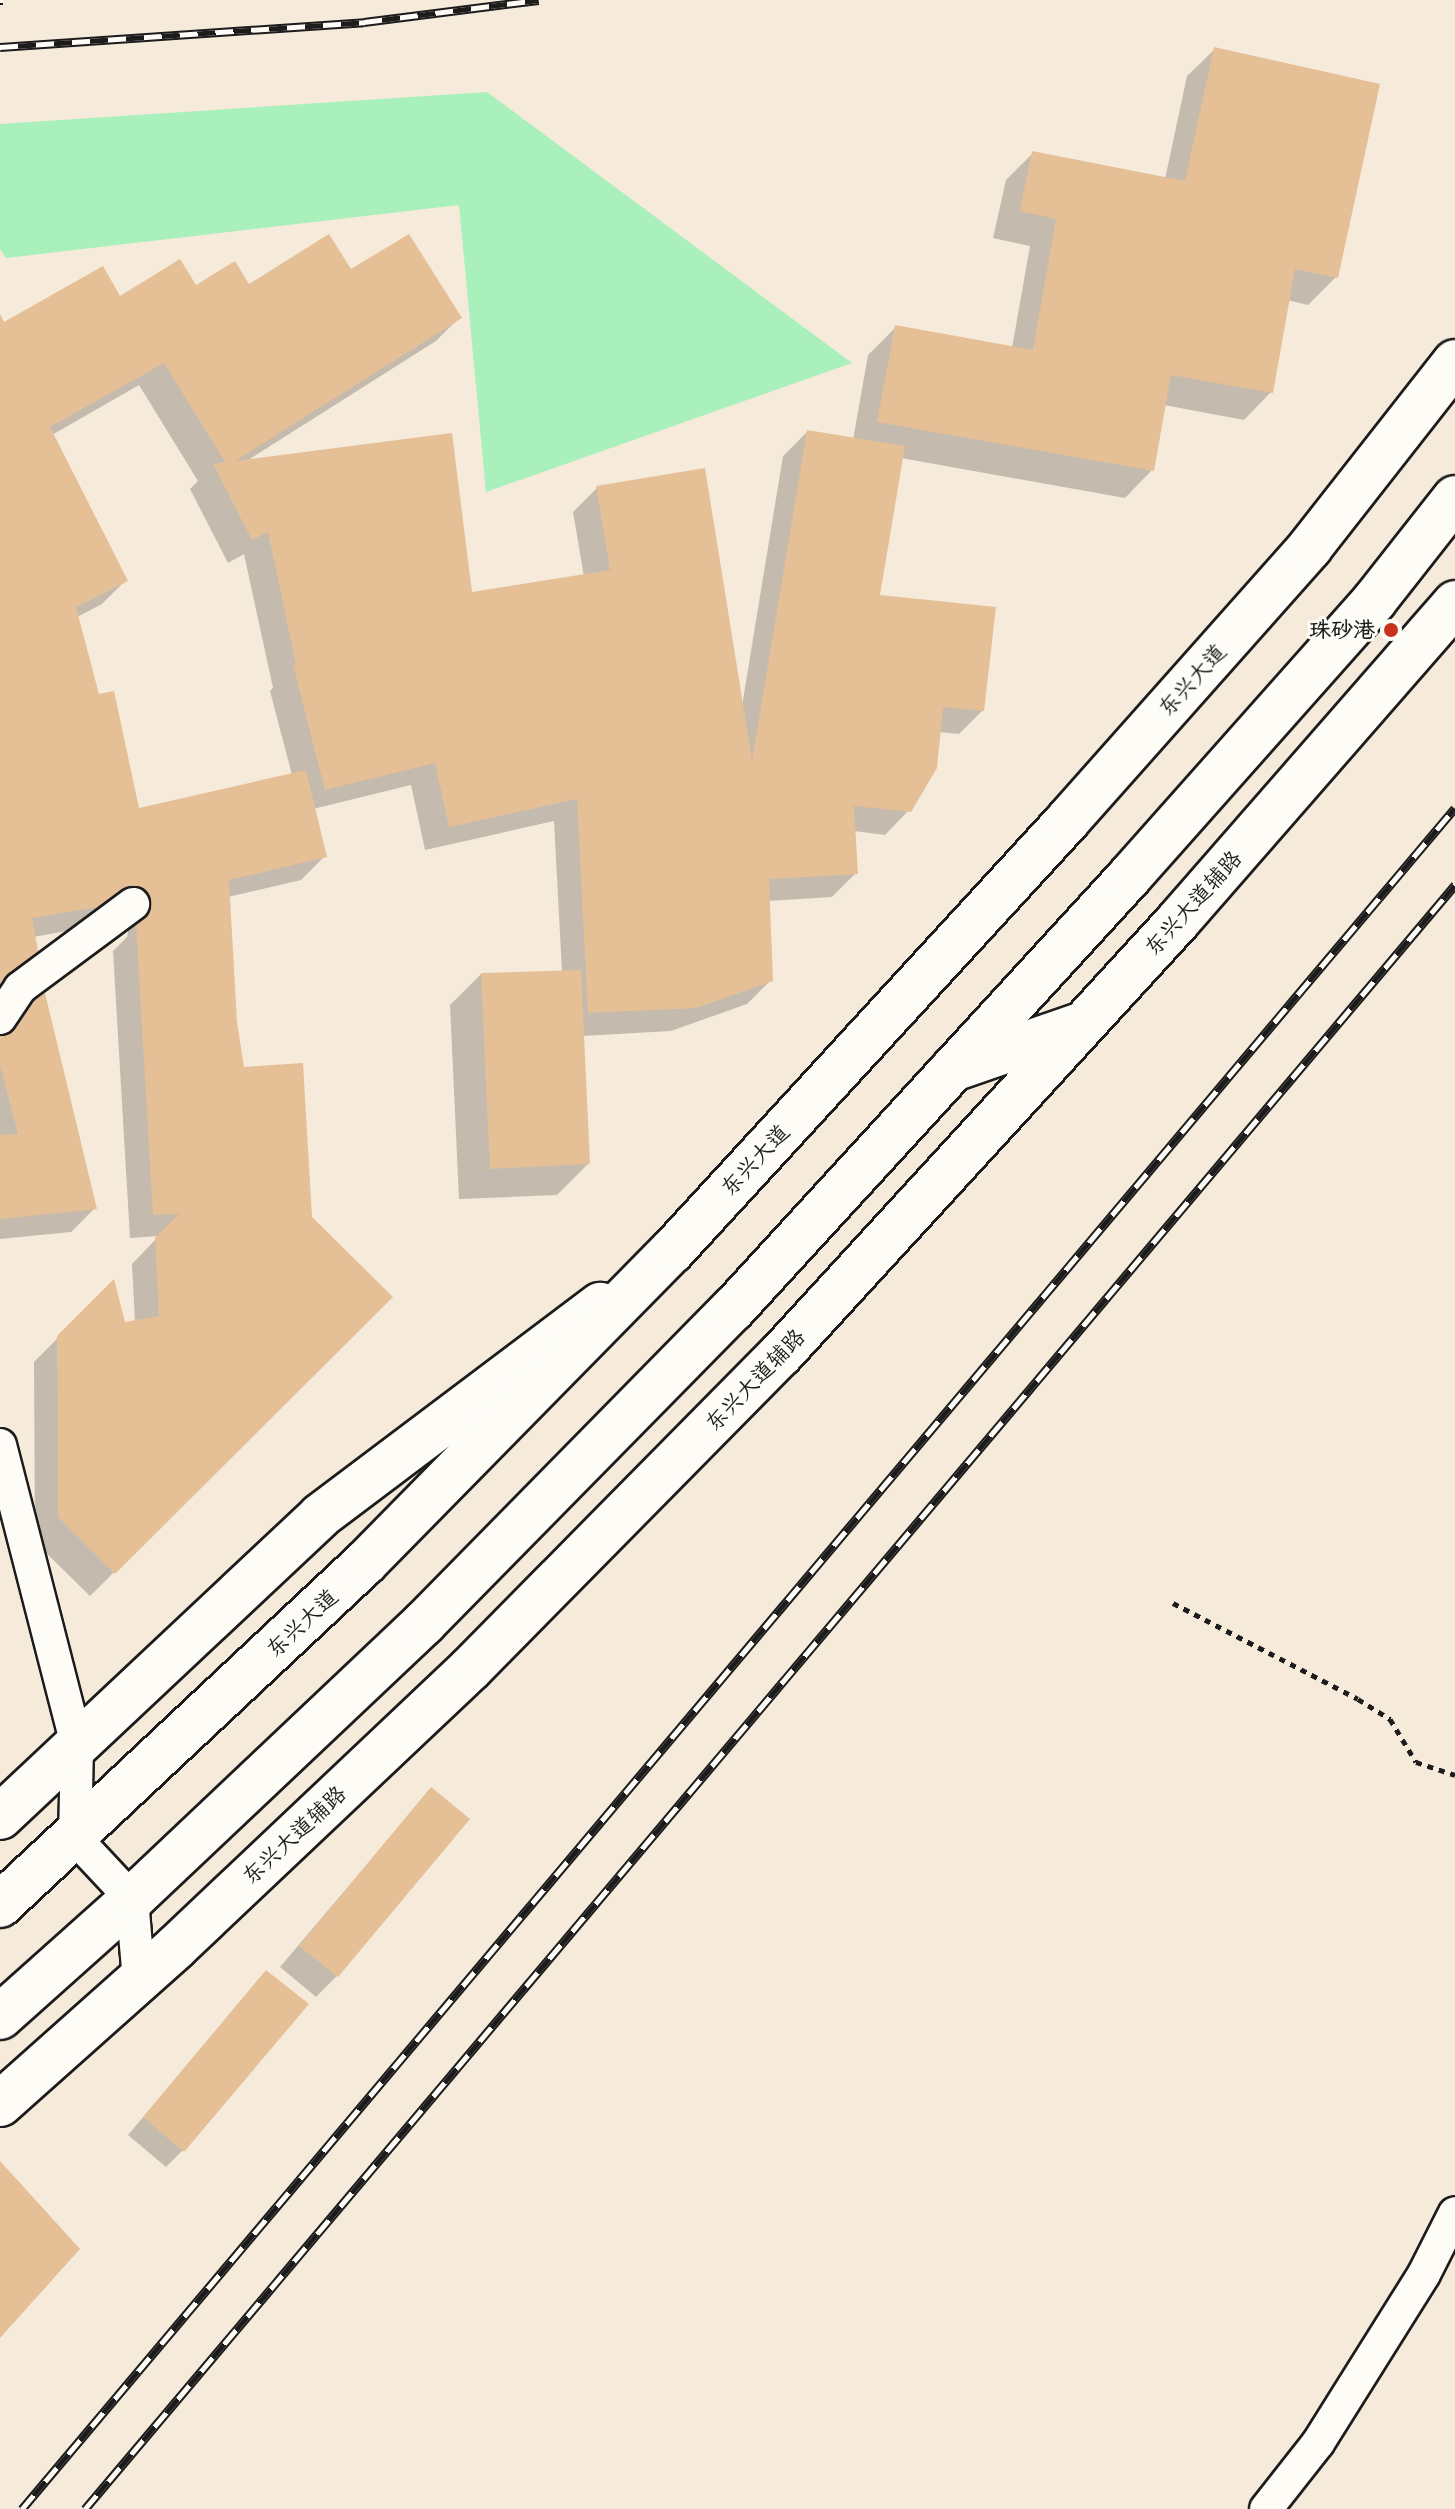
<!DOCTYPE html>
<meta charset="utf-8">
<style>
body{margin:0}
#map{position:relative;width:1455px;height:2509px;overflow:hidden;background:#f6eada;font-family:"Patrick Hand","LXGW WenKai TC",sans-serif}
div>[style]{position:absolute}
.green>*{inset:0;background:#a9f0bc}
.shadow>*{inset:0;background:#0003}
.building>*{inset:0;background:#e5bf96}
.path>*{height:5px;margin-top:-2.5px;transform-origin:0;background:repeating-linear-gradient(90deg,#1c1c1c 0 6px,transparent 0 12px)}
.roads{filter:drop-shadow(2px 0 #1c1c1c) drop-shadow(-2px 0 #1c1c1c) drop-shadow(0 2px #1c1c1c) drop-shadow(0 -2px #1c1c1c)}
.lane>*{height:32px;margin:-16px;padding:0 16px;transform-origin:16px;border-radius:16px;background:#fdfcf7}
.street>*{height:44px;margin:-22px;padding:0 22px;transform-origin:22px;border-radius:22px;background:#fdfcf7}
.secondary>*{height:44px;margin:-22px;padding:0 22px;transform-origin:22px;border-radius:22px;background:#fdfcf7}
.rail>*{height:9px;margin-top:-4.5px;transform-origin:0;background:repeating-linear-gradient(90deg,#fdfcf7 0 18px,#1c1c1c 0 36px);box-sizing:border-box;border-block:2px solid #1c1c1c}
.dots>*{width:22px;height:22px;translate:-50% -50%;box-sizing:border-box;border:4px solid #fdfcf7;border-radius:50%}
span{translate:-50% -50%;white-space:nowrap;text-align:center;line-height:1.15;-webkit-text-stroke:6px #fdfcf7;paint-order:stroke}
.poi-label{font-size:22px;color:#1c1c1c;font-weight:700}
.right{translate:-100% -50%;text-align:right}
.street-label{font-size:22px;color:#1c1c1c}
</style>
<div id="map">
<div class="green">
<i style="clip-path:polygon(487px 92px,852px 363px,486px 492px,459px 205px,6px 258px,0 249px,0 124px)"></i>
</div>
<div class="shadow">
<i style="clip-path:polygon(evenodd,1215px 49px,1336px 277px,1308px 305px,1287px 300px,1271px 392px,1244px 420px,1164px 405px,1152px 470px,1125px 498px,901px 458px,878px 597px,983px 710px,959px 734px,938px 732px,909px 810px,885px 835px,854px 831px,856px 873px,832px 897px,768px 901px,771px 980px,747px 1004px,671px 1031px,582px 1036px,588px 1164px,557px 1195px,459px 1199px,450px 1005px,481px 974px,562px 972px,554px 821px,425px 850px,411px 785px,313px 809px,324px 857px,301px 880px,228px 897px,235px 1023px,242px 1069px,310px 1218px,390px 1297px,90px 1596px,35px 1542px,34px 1362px,113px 1282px,123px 1324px,135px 1322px,132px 1264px,159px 1236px,130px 1238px,113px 951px,127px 937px,129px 927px,117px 910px,72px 930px,33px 937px,36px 950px,0 984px,0 326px,119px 299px,195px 288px,249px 287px,351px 272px,459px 318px,436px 341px,245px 462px,471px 594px,584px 577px,573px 512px,597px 488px,742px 706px,783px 456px,807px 432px,853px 440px,868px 355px,896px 327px,1012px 348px,1030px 246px,993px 238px,1006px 180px,1033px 153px,1165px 179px,1187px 76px,1215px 49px,139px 385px,198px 481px,190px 489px,228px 563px,244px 554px,273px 688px,270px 691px,292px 775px,137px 810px,98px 696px,77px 617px,102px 604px,126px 580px,52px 435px,139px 385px)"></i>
<i style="clip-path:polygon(35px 1003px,95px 1208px,71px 1232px,0 1239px,0 1036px)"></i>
<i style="clip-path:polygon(431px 1789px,337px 1976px,316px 1997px,280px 1967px)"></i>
<i style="clip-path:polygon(266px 1972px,183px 2150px,166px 2167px,128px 2135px)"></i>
</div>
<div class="building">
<i style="clip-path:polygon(1214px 47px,1380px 84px,1338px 278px,1295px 269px,1273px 393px,1171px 375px,1154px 471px,877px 422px,895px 325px,1033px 350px,1056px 219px,1020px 211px,1032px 151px,1185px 181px)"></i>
<i style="clip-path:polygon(329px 234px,351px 269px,409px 234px,462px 318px,235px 461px,452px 433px,472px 592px,610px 570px,596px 486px,705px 468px,752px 760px,807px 430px,905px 446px,880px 595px,996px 607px,984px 711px,943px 707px,937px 768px,911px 812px,854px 806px,858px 874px,769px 879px,773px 981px,696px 1008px,588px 1013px,577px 799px,449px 827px,435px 763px,325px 790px,293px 665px,296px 665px,268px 532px,252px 540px,213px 464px,225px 462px,164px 363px,50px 427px,128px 581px,76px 607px,99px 694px,114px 691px,139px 808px,306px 770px,327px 857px,229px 880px,237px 1022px,244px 1067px,303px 1063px,312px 1217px,393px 1297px,115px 1574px,58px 1517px,57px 1336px,114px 1279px,125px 1322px,159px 1316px,155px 1238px,179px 1214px,153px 1215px,136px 925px,150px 912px,152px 903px,141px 887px,130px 885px,98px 907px,32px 918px,38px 951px,0 984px,0 314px,4px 322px,103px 266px,120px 296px,180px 259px,196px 285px,235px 261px,249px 284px)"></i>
<i style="clip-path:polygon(581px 970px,590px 1164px,490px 1169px,481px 973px)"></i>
<i style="clip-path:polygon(45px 993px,97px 1209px,0 1219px,0 1135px,18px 1134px,0 1065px,0 1037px,15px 1029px,34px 1001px)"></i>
<i style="clip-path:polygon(431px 1787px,470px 1819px,338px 1977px,299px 1946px)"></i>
<i style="clip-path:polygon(266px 1970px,309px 2004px,184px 2152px,143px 2117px)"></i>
<i style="clip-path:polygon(0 2161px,80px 2249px,0 2338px)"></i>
</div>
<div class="path">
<i style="left:1173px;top:1603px;width:208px;rotate:27.4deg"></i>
<i style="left:1358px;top:1699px;width:38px;rotate:32deg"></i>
<i style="left:1390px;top:1719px;width:50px;rotate:58.8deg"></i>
<i style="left:1416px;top:1762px;width:41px;rotate:18.4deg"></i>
</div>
<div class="roads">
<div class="lane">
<i style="left:0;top:1018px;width:36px;rotate:-56deg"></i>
<i style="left:20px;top:988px;width:141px;rotate:-36.6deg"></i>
<i style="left:0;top:1445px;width:310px;rotate:75.6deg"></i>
<i style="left:77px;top:1745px;width:93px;rotate:91.2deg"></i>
<i style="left:75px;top:1838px;width:83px;rotate:46.9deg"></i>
<i style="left:132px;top:1899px;width:81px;rotate:85.1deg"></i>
<i style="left:1266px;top:2509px;width:84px;rotate:-51.8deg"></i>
<i style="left:1318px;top:2443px;width:199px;rotate:-57.9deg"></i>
<i style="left:1424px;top:2274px;width:68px;rotate:-63.1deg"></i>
</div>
<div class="street">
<i style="left:953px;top:1069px;width:134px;rotate:-19.1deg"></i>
<i style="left:0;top:1817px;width:439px;rotate:-43.2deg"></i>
<i style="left:320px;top:1516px;width:351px;rotate:-37deg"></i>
<i style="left:0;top:2104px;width:236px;rotate:-41.7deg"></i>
<i style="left:176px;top:1947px;width:405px;rotate:-43.4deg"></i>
<i style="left:470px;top:1669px;width:443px;rotate:-45.4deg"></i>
<i style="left:781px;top:1354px;width:587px;rotate:-47.48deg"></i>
<i style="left:1178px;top:921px;width:422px;rotate:-48.9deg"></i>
</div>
<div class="secondary">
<i style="left:0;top:1905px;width:500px;rotate:-43.14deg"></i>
<i style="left:365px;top:1563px;width:438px;rotate:-45.5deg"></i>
<i style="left:672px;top:1251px;width:585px;rotate:-47.42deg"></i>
<i style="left:1068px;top:820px;width:365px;rotate:-48.4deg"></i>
<i style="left:1310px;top:547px;width:235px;rotate:-51.9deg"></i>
<i style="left:0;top:2017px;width:177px;rotate:-41.8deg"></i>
<i style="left:132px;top:1899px;width:402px;rotate:-43.4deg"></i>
<i style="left:424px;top:1623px;width:441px;rotate:-45.5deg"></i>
<i style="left:733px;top:1309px;width:587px;rotate:-47.48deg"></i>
<i style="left:1130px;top:876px;width:368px;rotate:-48.4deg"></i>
<i style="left:1374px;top:601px;width:131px;rotate:-51.8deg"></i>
</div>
</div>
<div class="rail">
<i style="left:0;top:0;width:3px"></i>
<i style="left:0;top:47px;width:365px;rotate:-3.9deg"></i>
<i style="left:364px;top:22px;width:176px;rotate:-7.2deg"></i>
<i style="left:22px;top:2509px;width:2224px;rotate:-49.89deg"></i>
<i style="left:85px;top:2509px;width:2125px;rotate:-49.85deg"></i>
</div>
<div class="dots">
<i style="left:1391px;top:630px;background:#c8321e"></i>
</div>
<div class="poi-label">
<span class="right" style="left:1375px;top:630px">珠砂港</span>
</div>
<div class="street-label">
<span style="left:1192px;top:680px;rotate:-48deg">东兴大道</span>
<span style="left:1193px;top:903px;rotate:-48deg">东兴大道辅路</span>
<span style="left:755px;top:1160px;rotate:-47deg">东兴大道</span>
<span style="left:755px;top:1380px;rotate:-46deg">东兴大道辅路</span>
<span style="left:302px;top:1623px;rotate:-43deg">东兴大道</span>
<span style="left:294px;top:1835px;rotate:-43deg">东兴大道辅路</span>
</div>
</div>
